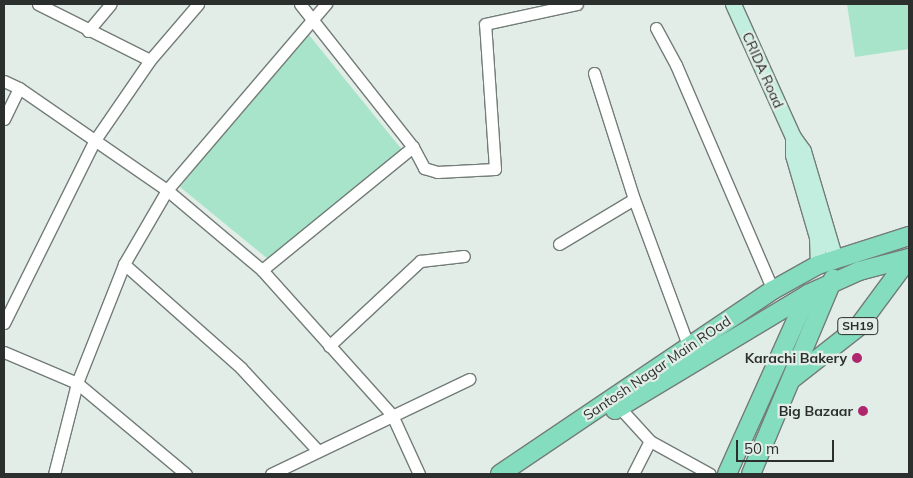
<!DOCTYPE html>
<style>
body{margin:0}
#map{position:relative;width:913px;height:478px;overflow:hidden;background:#e2ede8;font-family:Mulish,sans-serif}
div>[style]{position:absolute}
.green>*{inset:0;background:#a7e4c9}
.roads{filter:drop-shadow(1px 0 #737c78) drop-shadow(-1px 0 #737c78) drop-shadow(0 1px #737c78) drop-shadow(0 -1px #737c78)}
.minor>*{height:11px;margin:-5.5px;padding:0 5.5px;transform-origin:5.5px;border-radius:5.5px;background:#fff}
.secondary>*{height:15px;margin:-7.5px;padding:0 7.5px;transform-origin:7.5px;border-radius:7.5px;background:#c2eee0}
.primary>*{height:18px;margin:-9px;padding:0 9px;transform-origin:9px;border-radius:9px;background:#85ddc0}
.dots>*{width:14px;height:14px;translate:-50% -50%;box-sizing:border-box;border:2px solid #e2ede8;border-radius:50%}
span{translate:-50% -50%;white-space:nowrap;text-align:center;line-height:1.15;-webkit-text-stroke:4.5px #e2ede8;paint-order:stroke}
.shield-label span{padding:1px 4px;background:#e2ede8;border:1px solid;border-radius:4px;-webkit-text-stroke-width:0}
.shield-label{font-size:12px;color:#2b2f2d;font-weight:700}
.street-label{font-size:14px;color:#2b2f2d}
.poi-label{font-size:14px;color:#2b2f2d;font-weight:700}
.right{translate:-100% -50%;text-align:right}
.frame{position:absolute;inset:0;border:5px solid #2b2f2d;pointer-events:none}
.scale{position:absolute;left:736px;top:440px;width:98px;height:22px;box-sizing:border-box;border:2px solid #2b2f2d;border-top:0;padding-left:6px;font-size:15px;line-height:18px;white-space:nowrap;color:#2b2f2d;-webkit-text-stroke:4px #e2ede8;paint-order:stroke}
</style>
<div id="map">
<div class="green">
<i style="clip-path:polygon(847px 4px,909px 4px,909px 49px,855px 57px)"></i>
<i style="clip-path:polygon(305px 30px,403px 151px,268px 259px,180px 187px)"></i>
</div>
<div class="roads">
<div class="minor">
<i style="left:38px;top:4px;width:125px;rotate:26.6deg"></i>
<i style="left:300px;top:4px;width:182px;rotate:51.7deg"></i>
<i style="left:413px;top:147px;width:24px;rotate:62deg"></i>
<i style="left:424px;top:168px;width:14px;rotate:17deg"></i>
<i style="left:437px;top:172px;width:58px;rotate:-3deg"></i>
<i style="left:495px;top:169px;width:145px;rotate:-93.9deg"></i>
<i style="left:485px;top:24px;width:94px;rotate:-12.3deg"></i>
<i style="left:656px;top:28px;width:42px;rotate:61.6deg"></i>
<i style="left:676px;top:65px;width:245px;rotate:66.7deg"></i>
<i style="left:88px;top:31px;width:35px;rotate:-50deg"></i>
<i style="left:594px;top:73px;width:132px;rotate:72.4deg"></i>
<i style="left:634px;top:199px;width:156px;rotate:69.7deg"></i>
<i style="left:4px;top:81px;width:17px;rotate:25deg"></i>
<i style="left:19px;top:88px;width:180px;rotate:34.6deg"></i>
<i style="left:167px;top:190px;width:124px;rotate:40.1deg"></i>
<i style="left:262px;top:270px;width:195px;rotate:48.1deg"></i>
<i style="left:392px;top:415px;width:65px;rotate:65.4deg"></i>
<i style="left:4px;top:119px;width:34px;rotate:-64deg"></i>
<i style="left:559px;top:244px;width:87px;rotate:-31deg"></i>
<i style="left:124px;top:264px;width:157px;rotate:41.6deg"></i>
<i style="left:241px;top:368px;width:113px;rotate:47.1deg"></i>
<i style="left:262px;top:270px;width:195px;rotate:-39.2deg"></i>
<i style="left:4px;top:323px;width:204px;rotate:-63.6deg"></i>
<i style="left:95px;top:140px;width:97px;rotate:-55.5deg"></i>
<i style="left:150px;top:60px;width:74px;rotate:-49.4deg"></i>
<i style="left:329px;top:346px;width:125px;rotate:-43deg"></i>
<i style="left:420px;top:261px;width:44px;rotate:-6.5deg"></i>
<i style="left:4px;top:352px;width:79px;rotate:23deg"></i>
<i style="left:77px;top:383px;width:142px;rotate:39.9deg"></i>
<i style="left:619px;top:407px;width:46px;rotate:47.6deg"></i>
<i style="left:650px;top:441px;width:68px;rotate:28.8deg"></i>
<i style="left:54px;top:474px;width:94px;rotate:-75.8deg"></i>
<i style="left:77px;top:383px;width:128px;rotate:-68.4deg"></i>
<i style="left:124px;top:264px;width:86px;rotate:-59.8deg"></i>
<i style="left:167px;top:190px;width:245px;rotate:-49.5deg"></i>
<i style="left:271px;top:474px;width:220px;rotate:-25.6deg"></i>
<i style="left:633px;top:474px;width:37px;rotate:-63deg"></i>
</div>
<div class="secondary">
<i style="left:733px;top:4px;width:146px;rotate:65.7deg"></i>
<i style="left:793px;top:137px;width:17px;rotate:54deg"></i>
<i style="left:803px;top:151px;width:113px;rotate:73.5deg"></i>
<i style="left:793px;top:137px;width:18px;rotate:90deg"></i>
<i style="left:793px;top:155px;width:85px;rotate:73.7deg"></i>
<i style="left:817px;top:237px;width:28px;rotate:88deg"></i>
</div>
<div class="primary">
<i style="left:792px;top:379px;width:84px;rotate:-38.2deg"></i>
<i style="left:858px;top:327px;width:86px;rotate:-53.5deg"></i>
<i style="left:615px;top:410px;width:225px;rotate:-31deg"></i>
<i style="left:808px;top:294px;width:56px;rotate:-24.3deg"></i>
<i style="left:859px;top:271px;width:52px;rotate:-14.6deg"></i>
<i style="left:500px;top:474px;width:329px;rotate:-34deg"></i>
<i style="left:773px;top:290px;width:51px;rotate:-29.1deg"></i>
<i style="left:818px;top:265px;width:96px;rotate:-17.7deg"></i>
<i style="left:727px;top:474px;width:197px;rotate:-65.8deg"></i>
<i style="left:751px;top:474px;width:212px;rotate:-67.2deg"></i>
</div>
</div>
<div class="dots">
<i style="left:857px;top:358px;background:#ae276c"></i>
<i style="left:863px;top:411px;background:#ae276c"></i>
</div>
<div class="shield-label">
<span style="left:858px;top:326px">SH19</span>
</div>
<div class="street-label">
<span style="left:763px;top:70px;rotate:66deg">CRIDA Road</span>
<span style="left:657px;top:368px;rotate:-34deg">Santosh Nagar Main ROad</span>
</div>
<div class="poi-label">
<span class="right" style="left:847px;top:358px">Karachi Bakery</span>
<span class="right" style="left:853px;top:411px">Big Bazaar</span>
</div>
<div class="frame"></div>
<div class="scale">50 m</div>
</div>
